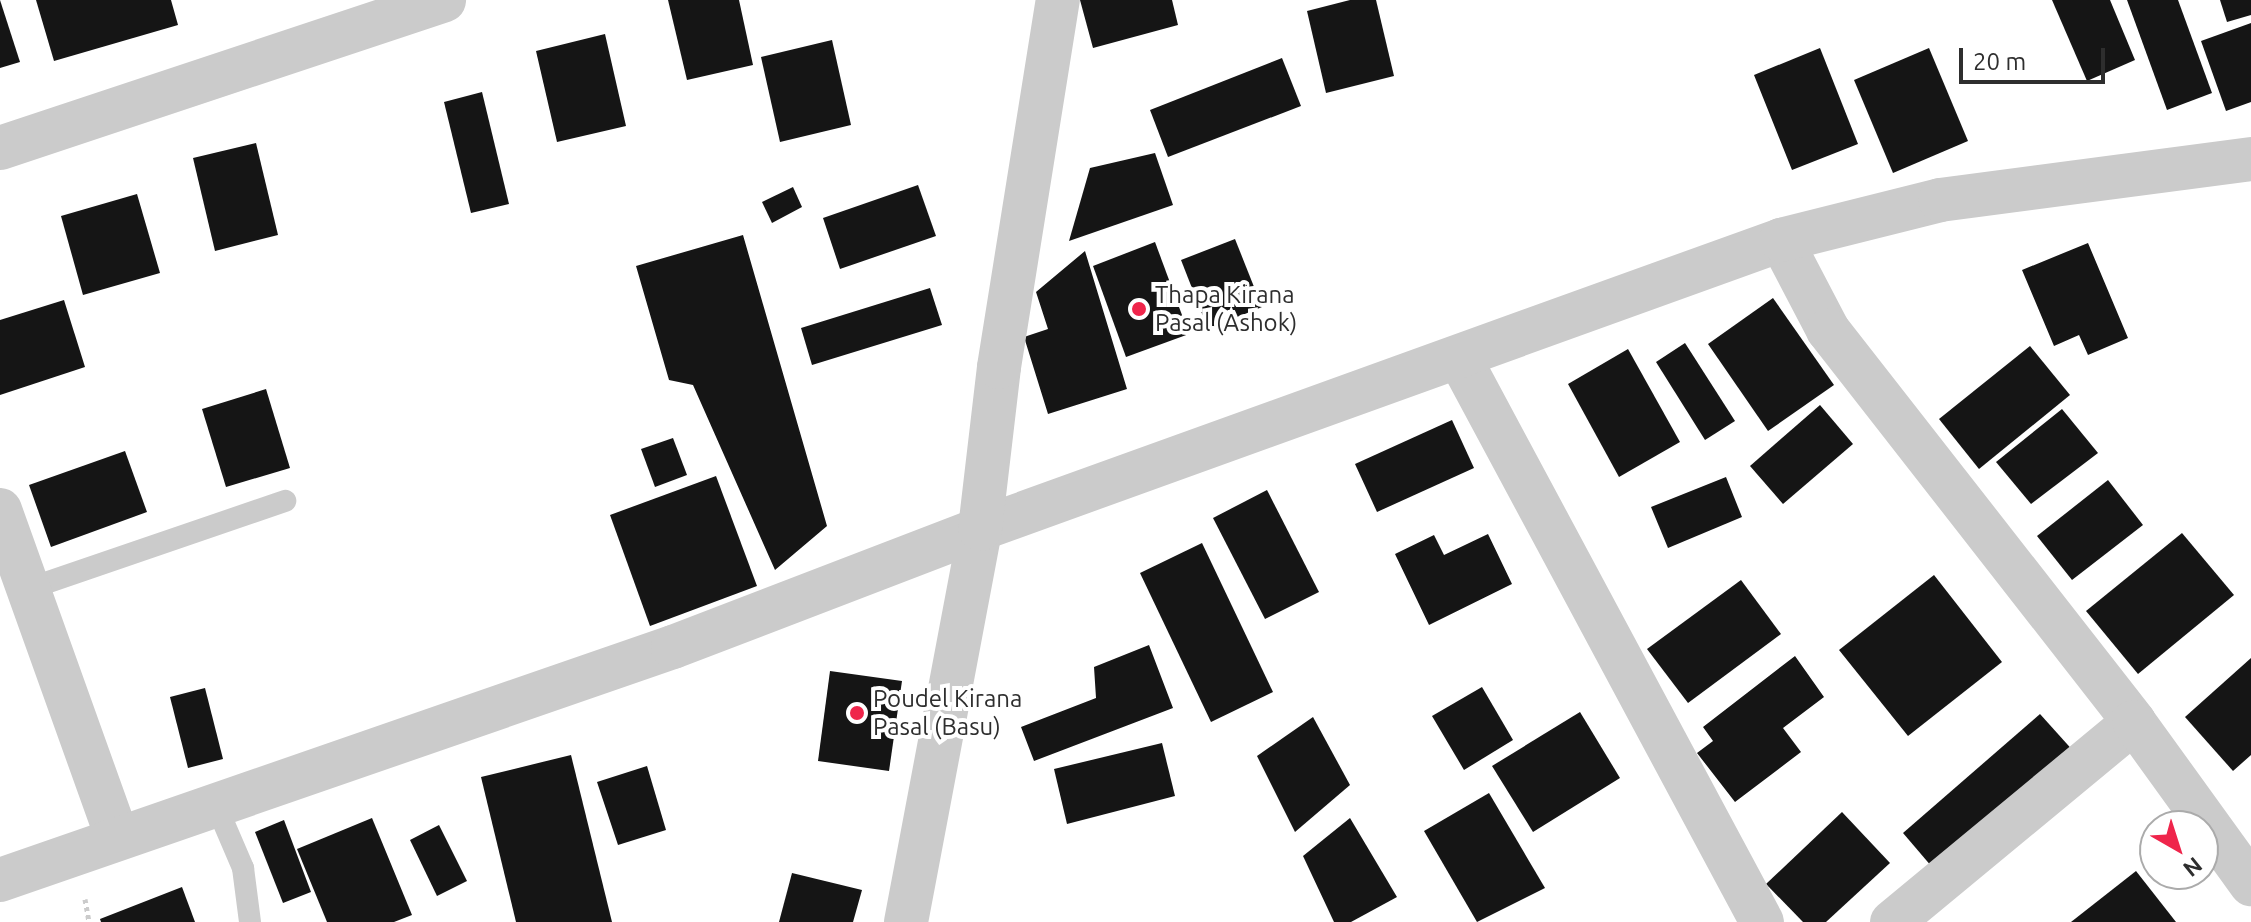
<!DOCTYPE html>
<style>
body{margin:0}
#map{position:relative;width:2251px;height:922px;overflow:hidden;background:#fff;font-family:Ubuntu,sans-serif}
div>[style]{position:absolute}
.building>*{inset:0;background:#151515}
.path>*{height:5px;margin-top:-2.5px;transform-origin:0;background:repeating-linear-gradient(90deg,#cbcbcb 0 4px,transparent 0 8px)}
.lane>*{height:22px;margin:-11px;padding:0 11px;transform-origin:11px;border-radius:11px;background:#cbcbcb}
.street>*{height:44px;margin:-22px;padding:0 22px;transform-origin:22px;border-radius:22px;background:#cbcbcb}
.dots>*{width:22px;height:22px;translate:-50% -50%;box-sizing:border-box;border:4px solid #fff;border-radius:50%}
span{translate:-50% -50%;white-space:nowrap;text-align:center;line-height:1.15;-webkit-text-stroke:8px #fff;paint-order:stroke}
.poi-label{font-size:24px;color:#2e2e2e}
.left{translate:0 -50%;text-align:left}
.north{position:absolute;left:2139px;top:810px;width:80px;height:80px;box-sizing:border-box;background:#fff;border:2px solid #ababab;border-radius:50%;rotate:141deg;font-size:22px;font-weight:700;line-height:32px;text-align:center;color:#2e2e2e}
.north::after{content:'';display:block;margin:auto;width:28px;height:36px;background:#ef254b;clip-path:polygon(50% 0,100% 100%,50% 72%,0 100%)}
.scale{position:absolute;left:1959px;top:48px;width:146px;height:36px;box-sizing:border-box;border:4px solid #2e2e2e;border-top:0;padding-left:10px;font-size:24px;line-height:28px;white-space:nowrap;color:#2e2e2e;-webkit-text-stroke:6px #fff;paint-order:stroke}
</style>
<div id="map">
<div class="building">
<i style="clip-path:polygon(0 0,20px 62px,0 68px)"></i>
<i style="clip-path:polygon(36px 0,171px 0,178px 25px,54px 61px)"></i>
<i style="clip-path:polygon(668px 0,739px 0,753px 65px,687px 80px)"></i>
<i style="clip-path:polygon(1080px 0,1172px 0,1178px 25px,1093px 48px)"></i>
<i style="clip-path:polygon(1350px 0,1376px 0,1394px 76px,1326px 93px,1307px 11px)"></i>
<i style="clip-path:polygon(2052px 0,2110px 0,2135px 60px,2087px 81px)"></i>
<i style="clip-path:polygon(2127px 0,2178px 0,2212px 93px,2167px 110px)"></i>
<i style="clip-path:polygon(2220px 0,2251px 0,2251px 15px,2227px 22px)"></i>
<i style="clip-path:polygon(2251px 23px,2251px 102px,2226px 111px,2201px 41px)"></i>
<i style="clip-path:polygon(605px 34px,626px 126px,557px 142px,536px 51px)"></i>
<i style="clip-path:polygon(832px 40px,851px 125px,780px 142px,761px 57px)"></i>
<i style="clip-path:polygon(1820px 48px,1858px 144px,1792px 170px,1754px 75px)"></i>
<i style="clip-path:polygon(1929px 48px,1968px 141px,1893px 173px,1854px 80px)"></i>
<i style="clip-path:polygon(1282px 58px,1301px 106px,1168px 157px,1150px 110px)"></i>
<i style="clip-path:polygon(482px 92px,509px 204px,471px 213px,444px 102px)"></i>
<i style="clip-path:polygon(256px 143px,278px 235px,215px 251px,193px 158px)"></i>
<i style="clip-path:polygon(1155px 153px,1173px 205px,1069px 241px,1090px 168px)"></i>
<i style="clip-path:polygon(918px 185px,936px 236px,840px 269px,823px 218px)"></i>
<i style="clip-path:polygon(793px 187px,802px 207px,772px 223px,762px 202px)"></i>
<i style="clip-path:polygon(137px 194px,160px 273px,83px 295px,61px 216px)"></i>
<i style="clip-path:polygon(743px 235px,827px 526px,775px 570px,693px 385px,669px 380px,636px 266px)"></i>
<i style="clip-path:polygon(1235px 239px,1262px 307px,1208px 329px,1181px 260px)"></i>
<i style="clip-path:polygon(1155px 242px,1189px 334px,1126px 357px,1093px 266px)"></i>
<i style="clip-path:polygon(2088px 243px,2128px 338px,2088px 355px,2079px 335px,2054px 346px,2022px 270px)"></i>
<i style="clip-path:polygon(1085px 251px,1127px 389px,1048px 414px,1024px 337px,1048px 329px,1036px 292px)"></i>
<i style="clip-path:polygon(930px 288px,942px 325px,812px 365px,801px 328px)"></i>
<i style="clip-path:polygon(1773px 298px,1834px 385px,1768px 431px,1708px 344px)"></i>
<i style="clip-path:polygon(64px 300px,85px 367px,0 395px,0 320px)"></i>
<i style="clip-path:polygon(1685px 343px,1735px 421px,1705px 440px,1656px 362px)"></i>
<i style="clip-path:polygon(2030px 346px,2070px 395px,1979px 469px,1939px 419px)"></i>
<i style="clip-path:polygon(1628px 349px,1680px 442px,1619px 477px,1568px 384px)"></i>
<i style="clip-path:polygon(266px 389px,290px 468px,226px 487px,202px 409px)"></i>
<i style="clip-path:polygon(1820px 405px,1853px 444px,1783px 504px,1750px 466px)"></i>
<i style="clip-path:polygon(2062px 409px,2098px 453px,2031px 504px,1996px 462px)"></i>
<i style="clip-path:polygon(1452px 420px,1474px 468px,1377px 512px,1355px 464px)"></i>
<i style="clip-path:polygon(673px 438px,687px 475px,655px 487px,641px 449px)"></i>
<i style="clip-path:polygon(125px 451px,147px 512px,51px 547px,29px 485px)"></i>
<i style="clip-path:polygon(716px 476px,757px 586px,650px 626px,610px 515px)"></i>
<i style="clip-path:polygon(1726px 477px,1742px 517px,1668px 548px,1651px 507px)"></i>
<i style="clip-path:polygon(2108px 480px,2143px 525px,2072px 580px,2037px 536px)"></i>
<i style="clip-path:polygon(1267px 490px,1319px 592px,1265px 619px,1213px 518px)"></i>
<i style="clip-path:polygon(2182px 533px,2234px 595px,2138px 674px,2086px 611px)"></i>
<i style="clip-path:polygon(1488px 534px,1512px 584px,1429px 625px,1395px 554px,1434px 535px,1444px 555px)"></i>
<i style="clip-path:polygon(1202px 543px,1273px 692px,1211px 722px,1140px 573px)"></i>
<i style="clip-path:polygon(1934px 575px,2002px 662px,1908px 736px,1839px 650px)"></i>
<i style="clip-path:polygon(1741px 580px,1781px 634px,1688px 703px,1647px 649px)"></i>
<i style="clip-path:polygon(1149px 645px,1173px 708px,1034px 761px,1021px 727px,1096px 698px,1094px 667px)"></i>
<i style="clip-path:polygon(1795px 656px,1824px 697px,1783px 728px,1801px 752px,1735px 802px,1697px 753px,1713px 741px,1703px 727px)"></i>
<i style="clip-path:polygon(2251px 658px,2251px 755px,2233px 771px,2185px 717px)"></i>
<i style="clip-path:polygon(830px 671px,902px 681px,889px 771px,818px 761px)"></i>
<i style="clip-path:polygon(1482px 687px,1513px 740px,1464px 770px,1432px 716px)"></i>
<i style="clip-path:polygon(205px 688px,223px 759px,188px 768px,170px 697px)"></i>
<i style="clip-path:polygon(1580px 712px,1620px 778px,1533px 832px,1492px 766px)"></i>
<i style="clip-path:polygon(2040px 714px,2076px 754px,1938px 874px,1903px 833px)"></i>
<i style="clip-path:polygon(1313px 717px,1350px 785px,1295px 832px,1257px 756px)"></i>
<i style="clip-path:polygon(1162px 743px,1175px 796px,1067px 824px,1054px 769px)"></i>
<i style="clip-path:polygon(571px 755px,612px 922px,516px 922px,481px 777px)"></i>
<i style="clip-path:polygon(647px 766px,666px 830px,618px 845px,597px 782px)"></i>
<i style="clip-path:polygon(1489px 793px,1545px 888px,1477px 922px,1424px 831px)"></i>
<i style="clip-path:polygon(1842px 812px,1890px 863px,1826px 922px,1803px 922px,1766px 884px)"></i>
<i style="clip-path:polygon(372px 818px,412px 915px,394px 922px,327px 922px,297px 849px)"></i>
<i style="clip-path:polygon(1350px 818px,1397px 897px,1351px 922px,1334px 922px,1303px 856px)"></i>
<i style="clip-path:polygon(284px 820px,311px 892px,283px 903px,255px 832px)"></i>
<i style="clip-path:polygon(439px 825px,467px 881px,437px 896px,410px 840px)"></i>
<i style="clip-path:polygon(2136px 871px,2176px 922px,2071px 922px)"></i>
<i style="clip-path:polygon(792px 873px,862px 890px,853px 922px,779px 922px)"></i>
<i style="clip-path:polygon(182px 887px,195px 922px,101px 922px,100px 919px)"></i>
</div>
<div class="path">
<i style="left:85px;top:899px;width:23px;rotate:80deg"></i>
</div>
<div class="lane">
<i style="left:28px;top:589px;width:272px;rotate:-18.9deg"></i>
<i style="left:216px;top:805px;width:69px;rotate:66.8deg"></i>
<i style="left:243px;top:868px;width:54px;rotate:82.6deg"></i>
</div>
<div class="street">
<i style="left:0;top:148px;width:468px;rotate:-18.4deg"></i>
<i style="left:1781px;top:240px;width:102px;rotate:62.4deg"></i>
<i style="left:1828px;top:330px;width:497px;rotate:52deg"></i>
<i style="left:2134px;top:722px;width:314px;rotate:140.4deg"></i>
<i style="left:1459px;top:357px;width:641px;rotate:61.8deg"></i>
<i style="left:0;top:510px;width:346px;rotate:70.3deg"></i>
<i style="left:2134px;top:722px;width:200px;rotate:54.2deg"></i>
<i style="left:0;top:880px;width:712px;rotate:-19.1deg"></i>
<i style="left:673px;top:647px;width:329px;rotate:-21deg"></i>
<i style="left:980px;top:529px;width:852px;rotate:-19.84deg"></i>
<i style="left:1781px;top:240px;width:164px;rotate:-14.1deg"></i>
<i style="left:1940px;top:200px;width:314px;rotate:-7.5deg"></i>
<i style="left:906px;top:922px;width:400px;rotate:-79.3deg"></i>
<i style="left:980px;top:529px;width:163px;rotate:-83.3deg"></i>
<i style="left:999px;top:367px;width:372px;rotate:-80.9deg"></i>
</div>
<div class="dots">
<i style="left:1139px;top:309px;background:#ef254b"></i>
<i style="left:857px;top:713px;background:#ef254b"></i>
</div>
<div class="poi-label">
<span class="left" style="left:1155px;top:309px">Thapa Kirana<br>Pasal (Ashok)</span>
<span class="left" style="left:873px;top:713px">Poudel Kirana<br>Pasal (Basu)</span>
</div>
<div class="north">N</div>
<div class="scale">20 m</div>
</div>
